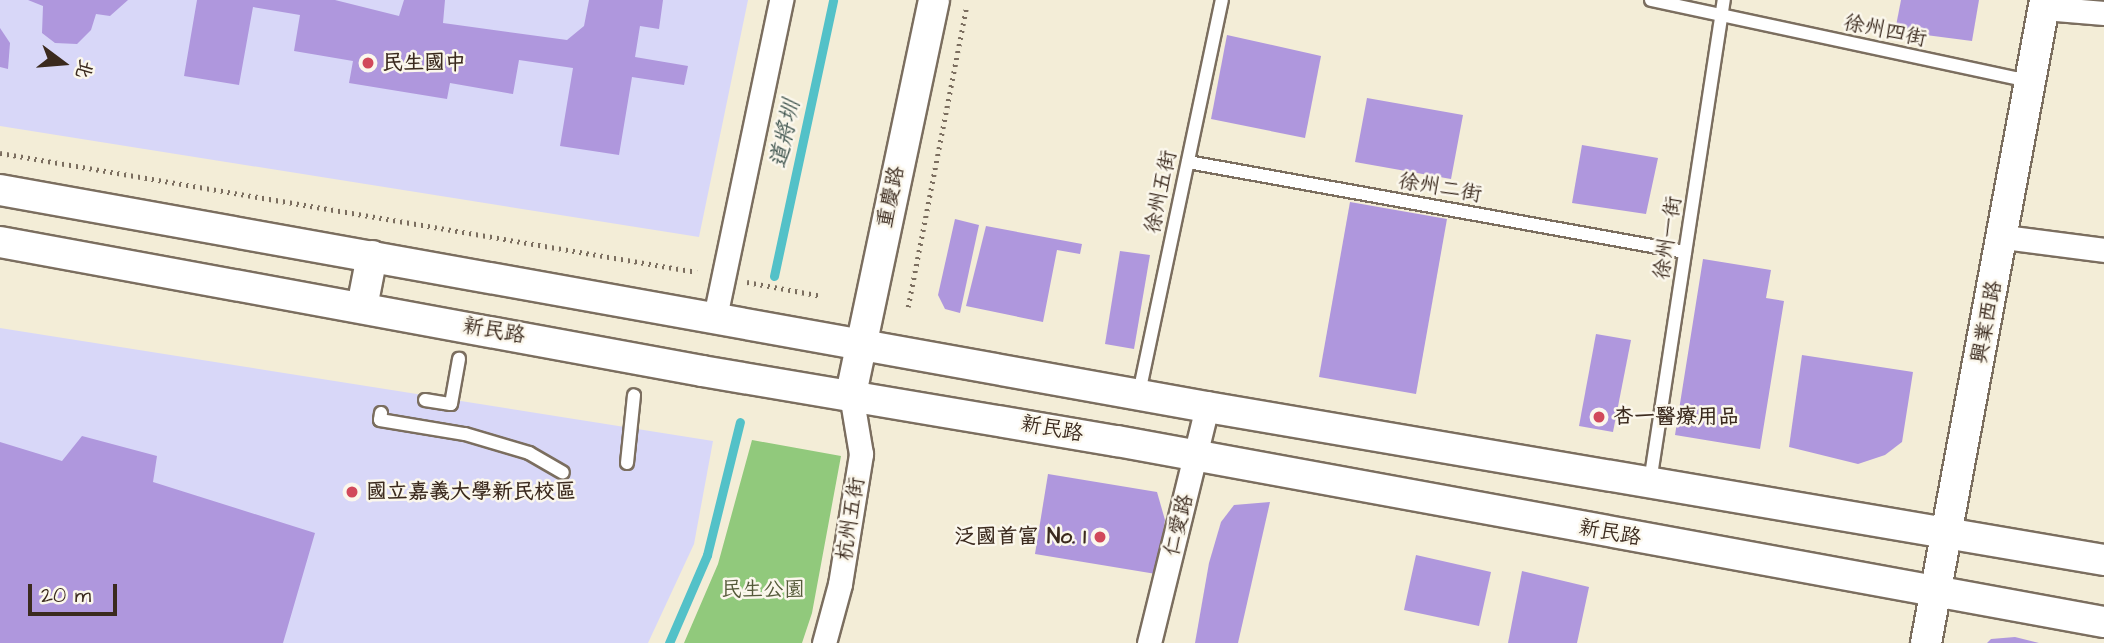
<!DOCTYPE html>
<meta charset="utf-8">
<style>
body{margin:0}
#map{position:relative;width:2104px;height:643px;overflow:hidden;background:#f3edd7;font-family:"Architects Daughter","LXGW WenKai TC",sans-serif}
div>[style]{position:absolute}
.built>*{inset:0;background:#d8d7f8}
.green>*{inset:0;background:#91c97c}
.stream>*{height:9px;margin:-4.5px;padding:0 4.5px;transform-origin:4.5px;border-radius:4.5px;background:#53c1c8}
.building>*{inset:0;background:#af97dd}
.path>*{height:4.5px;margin-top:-2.25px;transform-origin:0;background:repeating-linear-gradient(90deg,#7b6e5f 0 2px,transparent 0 7px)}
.roads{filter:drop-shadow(2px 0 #7b6e5f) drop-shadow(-2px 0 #7b6e5f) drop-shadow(0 2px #7b6e5f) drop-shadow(0 -2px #7b6e5f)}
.service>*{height:12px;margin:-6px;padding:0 6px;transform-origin:6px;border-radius:6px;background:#fff}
.minor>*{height:23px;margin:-11.5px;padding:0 11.5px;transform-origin:11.5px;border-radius:11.5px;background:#fff}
.tertiary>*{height:30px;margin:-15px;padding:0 15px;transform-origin:15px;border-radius:15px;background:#fff}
.dots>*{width:19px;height:19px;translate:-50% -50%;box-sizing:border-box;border:4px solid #fbf7ec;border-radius:50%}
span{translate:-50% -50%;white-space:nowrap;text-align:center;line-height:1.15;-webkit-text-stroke:5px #fbf7ec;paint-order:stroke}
.street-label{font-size:21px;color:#3b2a1e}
.poi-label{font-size:21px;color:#3b2a1e;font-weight:700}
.left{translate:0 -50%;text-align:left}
.right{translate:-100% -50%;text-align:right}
.park-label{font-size:21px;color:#555a3a}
.water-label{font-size:23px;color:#425751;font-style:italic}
.north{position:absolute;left:28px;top:28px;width:70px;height:70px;-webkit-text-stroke:5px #fbf7ec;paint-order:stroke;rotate:106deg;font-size:19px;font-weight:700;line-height:28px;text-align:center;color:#3b2a1e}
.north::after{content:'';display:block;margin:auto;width:24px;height:32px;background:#3b2a1e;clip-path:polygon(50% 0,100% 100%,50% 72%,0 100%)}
.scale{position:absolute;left:28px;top:584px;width:89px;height:32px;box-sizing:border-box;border:4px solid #3b2a1e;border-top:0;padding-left:9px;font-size:21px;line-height:24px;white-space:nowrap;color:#3b2a1e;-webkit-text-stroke:5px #fbf7ec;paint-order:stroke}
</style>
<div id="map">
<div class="built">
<i style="clip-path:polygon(0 0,748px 0,699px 237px,0 126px)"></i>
<i style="clip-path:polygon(0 328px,713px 441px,694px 544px,648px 643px,0 643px)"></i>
</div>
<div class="green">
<i style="clip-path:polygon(752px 440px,841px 456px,812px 613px,802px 643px,684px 643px,718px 564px)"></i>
</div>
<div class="stream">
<i style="left:774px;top:276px;width:282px;rotate:-77.9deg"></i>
<i style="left:669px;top:643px;width:96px;rotate:-66.6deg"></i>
<i style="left:707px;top:555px;width:137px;rotate:-76.1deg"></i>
</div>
<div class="building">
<i style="clip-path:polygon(28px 0,128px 0,110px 16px,96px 14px,91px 30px,77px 44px,55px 43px,42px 33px,43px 6px)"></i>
<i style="clip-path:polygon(197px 0,335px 0,399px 16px,404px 0,445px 0,443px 23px,567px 40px,584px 26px,589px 0,663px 0,659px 29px,640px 26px,635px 57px,688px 66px,684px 85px,632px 77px,619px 155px,560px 146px,573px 68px,519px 60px,513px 94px,450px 83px,447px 99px,349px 83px,353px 61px,294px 51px,300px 15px,253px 7px,239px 85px,184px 76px)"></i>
<i style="clip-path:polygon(1901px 0,1979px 0,1972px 41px,1895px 31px)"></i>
<i style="clip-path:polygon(0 28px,10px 43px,8px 69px,0 67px)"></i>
<i style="clip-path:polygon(1227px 35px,1321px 56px,1305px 138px,1211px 119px)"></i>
<i style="clip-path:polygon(1367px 98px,1463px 115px,1451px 179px,1355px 162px)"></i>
<i style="clip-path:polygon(1582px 145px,1658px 158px,1646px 214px,1572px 203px)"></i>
<i style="clip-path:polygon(1350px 202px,1447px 219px,1416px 394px,1319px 377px)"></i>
<i style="clip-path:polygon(955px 219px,979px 225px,960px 313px,945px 309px,938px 295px)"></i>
<i style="clip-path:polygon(986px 226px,1082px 244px,1080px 254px,1057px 250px,1043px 322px,966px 306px)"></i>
<i style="clip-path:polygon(1120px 251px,1150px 255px,1134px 349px,1105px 344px)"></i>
<i style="clip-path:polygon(1703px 259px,1771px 270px,1766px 298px,1784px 301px,1760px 449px,1675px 435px)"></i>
<i style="clip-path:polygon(1596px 334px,1631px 340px,1613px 432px,1579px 426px)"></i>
<i style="clip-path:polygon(1802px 355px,1913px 372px,1902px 442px,1885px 455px,1858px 464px,1789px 447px)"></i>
<i style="clip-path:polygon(82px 436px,157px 456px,153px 482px,315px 533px,283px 643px,0 643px,0 442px,62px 461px)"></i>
<i style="clip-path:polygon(1048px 474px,1157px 492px,1165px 520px,1156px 574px,1035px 554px)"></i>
<i style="clip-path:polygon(1270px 502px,1238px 643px,1195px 643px,1209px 563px,1221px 522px,1234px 505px)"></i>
<i style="clip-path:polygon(1416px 555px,1491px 572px,1479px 626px,1404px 610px)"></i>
<i style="clip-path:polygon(1522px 571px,1589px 587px,1577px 643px,1508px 643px)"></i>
<i style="clip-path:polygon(2015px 637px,2039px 643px,1987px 643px,1991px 639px)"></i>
</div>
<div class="path">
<i style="left:0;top:153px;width:707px;rotate:9.69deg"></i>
<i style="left:747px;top:282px;width:76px;rotate:10.6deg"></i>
<i style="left:908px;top:307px;width:304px;rotate:-79deg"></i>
</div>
<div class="roads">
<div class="service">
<i style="left:1651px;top:0;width:387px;rotate:12.1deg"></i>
<i style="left:1188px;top:162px;width:505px;rotate:10.26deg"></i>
<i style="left:1139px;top:393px;width:402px;rotate:-78.1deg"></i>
<i style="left:425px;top:400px;width:26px;rotate:9deg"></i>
<i style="left:451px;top:404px;width:46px;rotate:-79.9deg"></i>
<i style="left:381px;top:413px;width:7px;rotate:98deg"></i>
<i style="left:380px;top:420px;width:86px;rotate:9.4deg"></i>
<i style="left:465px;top:434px;width:67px;rotate:16.5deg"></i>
<i style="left:529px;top:453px;width:39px;rotate:30deg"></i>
<i style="left:627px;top:463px;width:68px;rotate:-84.1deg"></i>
<i style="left:1650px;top:482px;width:488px;rotate:-81.3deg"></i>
</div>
<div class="minor">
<i style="left:2044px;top:8px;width:60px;rotate:4.8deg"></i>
<i style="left:2004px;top:237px;width:101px;rotate:7.4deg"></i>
<i style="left:715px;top:317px;width:324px;rotate:-78.2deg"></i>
<i style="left:824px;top:643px;width:61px;rotate:-74.8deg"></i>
<i style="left:840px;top:584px;width:132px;rotate:-80.8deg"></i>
<i style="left:861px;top:454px;width:61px;rotate:-99.5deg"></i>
<i style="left:1149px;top:643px;width:243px;rotate:-76.2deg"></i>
</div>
<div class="tertiary">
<i style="left:0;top:190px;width:1226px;rotate:10.19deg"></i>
<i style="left:1207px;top:407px;width:910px;rotate:9.68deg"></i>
<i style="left:0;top:242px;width:714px;rotate:10.41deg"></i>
<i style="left:702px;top:371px;width:421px;rotate:9.6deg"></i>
<i style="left:1117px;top:441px;width:1003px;rotate:10.39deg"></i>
<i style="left:362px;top:307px;width:52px;rotate:-78.9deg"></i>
<i style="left:851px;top:394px;width:403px;rotate:-78.1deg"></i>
<i style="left:1926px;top:643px;width:654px;rotate:-79.51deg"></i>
</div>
</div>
<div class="dots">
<i style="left:368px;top:63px;background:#d1495b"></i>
<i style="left:1599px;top:417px;background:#d1495b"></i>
<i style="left:352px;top:492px;background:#d1495b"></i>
<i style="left:1100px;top:537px;background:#d1495b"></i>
</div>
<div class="street-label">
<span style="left:1885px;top:31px;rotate:12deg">徐州四街</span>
<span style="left:1440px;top:188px;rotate:10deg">徐州二街</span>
<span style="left:1161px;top:192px;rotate:-78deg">徐州五街</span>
<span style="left:891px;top:197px;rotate:-78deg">重慶路</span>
<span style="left:1668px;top:238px;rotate:-81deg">徐州一街</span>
<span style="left:1987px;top:322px;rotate:-79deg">興業西路</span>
<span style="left:494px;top:331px;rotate:10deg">新民路</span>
<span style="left:1052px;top:429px;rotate:10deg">新民路</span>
<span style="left:851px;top:519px;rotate:-81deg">杭州五街</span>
<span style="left:1179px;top:525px;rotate:-76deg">仁愛路</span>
<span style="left:1610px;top:533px;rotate:10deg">新民路</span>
</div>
<div class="poi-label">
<span class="left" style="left:382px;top:63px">民生國中</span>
<span class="left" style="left:1613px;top:417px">杏一醫療用品</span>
<span class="left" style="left:366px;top:492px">國立嘉義大學新民校區</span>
<span class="right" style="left:1086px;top:537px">泛國首富 No. 1</span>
</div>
<div class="park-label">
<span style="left:763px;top:590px">民生公園</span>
</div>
<div class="water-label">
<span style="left:785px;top:134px;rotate:-78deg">道將圳</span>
</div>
<div class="north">北</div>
<div class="scale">20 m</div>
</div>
